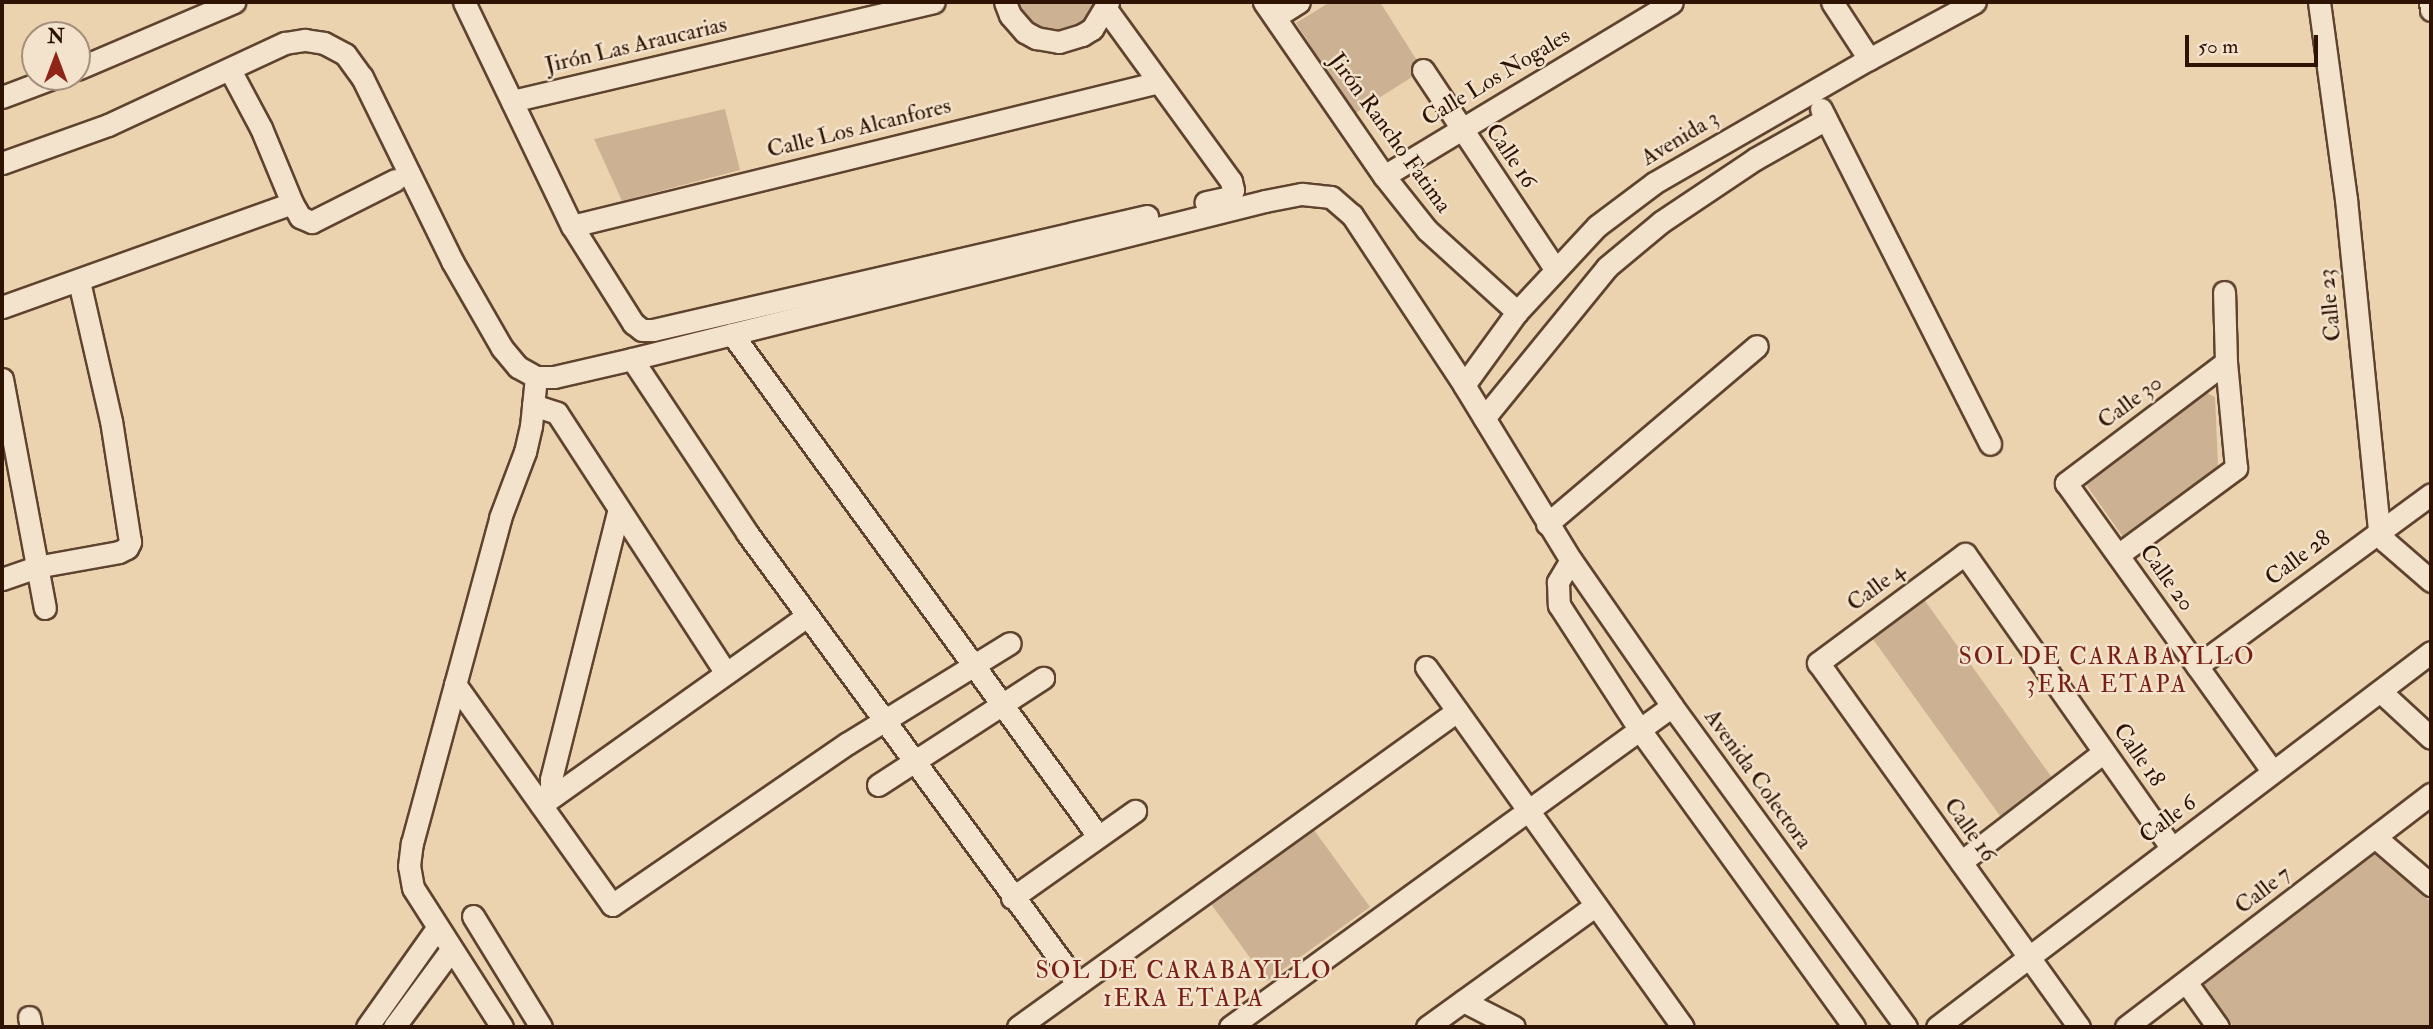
<!DOCTYPE html>
<meta charset="utf-8">
<style>
body{margin:0}
#map{position:relative;width:2433px;height:1029px;overflow:hidden;background:#ecd3b0;font-family:"IM FELL Double Pica",serif}
div>[style]{position:absolute}
.green>*{inset:0;background:#ccb293}
.roads{filter:drop-shadow(2px 0 #5e432e) drop-shadow(-2px 0 #5e432e) drop-shadow(0 2px #5e432e) drop-shadow(0 -2px #5e432e)}
.minor>*{height:21px;margin:-10.5px;padding:0 10.5px;transform-origin:10.5px;border-radius:10.5px;background:#f3e2cc}
span{translate:-50% -50%;white-space:nowrap;text-align:center;line-height:1.15;-webkit-text-stroke:5px #f3e2cc;paint-order:stroke}
.street-label{font-size:23px;color:#2e1303}
.neighbourhood-label{font-size:24px;color:#7a1f14;letter-spacing:2px}
.frame{position:absolute;inset:0;border:4px solid #2e1303;pointer-events:none}
.north{position:absolute;left:21px;top:21px;width:70px;height:70px;box-sizing:border-box;background:#f3e2cc;border:2px solid #a48f7c;border-radius:50%;rotate:0deg;font-size:19px;font-weight:700;line-height:28px;text-align:center;color:#2e1303}
.north::after{content:'';display:block;margin:auto;width:24px;height:32px;background:#8f2418;clip-path:polygon(50% 0,100% 100%,50% 72%,0 100%)}
.scale{position:absolute;left:2185px;top:35px;width:133px;height:32px;box-sizing:border-box;border:4px solid #2e1303;border-top:0;padding-left:9px;font-size:21px;line-height:24px;white-space:nowrap;color:#2e1303;-webkit-text-stroke:5px #f3e2cc;paint-order:stroke}
</style>
<div id="map">
<div class="green">
<i style="clip-path:polygon(1013px 2px,1099px 2px,1086px 24px,1057px 35px,1030px 26px)"></i>
<i style="clip-path:polygon(1330px 2px,1380px 2px,1423px 70px,1354px 114px,1296px 23px)"></i>
<i style="clip-path:polygon(725px 109px,740px 170px,622px 201px,594px 139px)"></i>
<i style="clip-path:polygon(2205px 392px,2215px 397px,2218px 466px,2123px 537px,2085px 483px)"></i>
<i style="clip-path:polygon(1923px 598px,2053px 779px,2000px 816px,1870px 635px)"></i>
<i style="clip-path:polygon(1314px 830px,1370px 907px,1267px 981px,1211px 904px)"></i>
<i style="clip-path:polygon(2372px 851px,2431px 902px,2431px 1027px,2234px 1027px,2204px 985px)"></i>
</div>
<div class="roads">
<div class="minor">
<i style="left:464px;top:2px;width:249px;rotate:64.3deg"></i>
<i style="left:572px;top:226px;width:115px;rotate:57.8deg"></i>
<i style="left:633px;top:323px;width:11px;rotate:38deg"></i>
<i style="left:642px;top:330px;width:11px"></i>
<i style="left:653px;top:330px;width:507px;rotate:-12.99deg"></i>
<i style="left:1005px;top:2px;width:14px;rotate:69deg"></i>
<i style="left:1010px;top:15px;width:23px;rotate:49deg"></i>
<i style="left:1025px;top:32px;width:13px;rotate:29deg"></i>
<i style="left:1036px;top:38px;width:23px;rotate:10deg"></i>
<i style="left:1059px;top:42px;width:24px;rotate:-17deg"></i>
<i style="left:1082px;top:35px;width:12px;rotate:-31deg"></i>
<i style="left:1092px;top:29px;width:31px;rotate:-59deg"></i>
<i style="left:1264px;top:2px;width:211px;rotate:55.4deg"></i>
<i style="left:1384px;top:176px;width:69px;rotate:51.5deg"></i>
<i style="left:1427px;top:230px;width:122px;rotate:42.3deg"></i>
<i style="left:1832px;top:2px;width:68px;rotate:57deg"></i>
<i style="left:2319px;top:2px;width:199px;rotate:82.2deg"></i>
<i style="left:2346px;top:199px;width:333px;rotate:84.3deg"></i>
<i style="left:2379px;top:530px;width:13px;rotate:61deg"></i>
<i style="left:2385px;top:541px;width:61px;rotate:41deg"></i>
<i style="left:2430px;top:2px;width:8px;rotate:83deg"></i>
<i style="left:1106px;top:9px;width:213px;rotate:54deg"></i>
<i style="left:1231px;top:181px;width:9px;rotate:77deg"></i>
<i style="left:1233px;top:190px;width:8px;rotate:113deg"></i>
<i style="left:1230px;top:197px;width:25px;rotate:168deg"></i>
<i style="left:1275px;top:17px;width:28px;rotate:-32deg"></i>
<i style="left:77px;top:69px;width:171px;rotate:-23.1deg"></i>
<i style="left:230px;top:70px;width:66px;rotate:61.9deg"></i>
<i style="left:261px;top:128px;width:81px;rotate:67.5deg"></i>
<i style="left:1423px;top:70px;width:240px;rotate:56.4deg"></i>
<i style="left:2px;top:97px;width:57px;rotate:-20.7deg"></i>
<i style="left:512px;top:101px;width:433px;rotate:-13.2deg"></i>
<i style="left:1821px;top:109px;width:375px;rotate:63.2deg"></i>
<i style="left:2px;top:163px;width:113px;rotate:-19.7deg"></i>
<i style="left:108px;top:125px;width:195px;rotate:-24.9deg"></i>
<i style="left:285px;top:43px;width:20px;rotate:-9deg"></i>
<i style="left:305px;top:40px;width:19px;rotate:9deg"></i>
<i style="left:324px;top:43px;width:24px;rotate:28deg"></i>
<i style="left:345px;top:54px;width:29px;rotate:54deg"></i>
<i style="left:362px;top:77px;width:205px;rotate:63.9deg"></i>
<i style="left:452px;top:261px;width:100px;rotate:60.1deg"></i>
<i style="left:502px;top:348px;width:25px;rotate:50deg"></i>
<i style="left:518px;top:367px;width:21px;rotate:29deg"></i>
<i style="left:536px;top:377px;width:18px"></i>
<i style="left:554px;top:377px;width:80px;rotate:-13deg"></i>
<i style="left:632px;top:359px;width:652px;rotate:-14.01deg"></i>
<i style="left:1265px;top:201px;width:38px;rotate:-11deg"></i>
<i style="left:1302px;top:194px;width:29px;rotate:6deg"></i>
<i style="left:1331px;top:197px;width:28px;rotate:41deg"></i>
<i style="left:1352px;top:215px;width:204px;rotate:56.6deg"></i>
<i style="left:1464px;top:385px;width:205px;rotate:58.6deg"></i>
<i style="left:1571px;top:560px;width:178px;rotate:55.3deg"></i>
<i style="left:1672px;top:706px;width:397px;rotate:53.9deg"></i>
<i style="left:1384px;top:176px;width:336px;rotate:-31.1deg"></i>
<i style="left:572px;top:226px;width:604px;rotate:-13.78deg"></i>
<i style="left:2px;top:307px;width:308px;rotate:-19.7deg"></i>
<i style="left:292px;top:203px;width:16px;rotate:60deg"></i>
<i style="left:300px;top:217px;width:13px;rotate:23deg"></i>
<i style="left:312px;top:222px;width:93px;rotate:-26.8deg"></i>
<i style="left:732px;top:334px;width:621px;rotate:53.9deg"></i>
<i style="left:632px;top:359px;width:209px;rotate:56.5deg"></i>
<i style="left:747px;top:533px;width:559px;rotate:53.72deg"></i>
<i style="left:2226px;top:362px;width:201px;rotate:142.9deg"></i>
<i style="left:2066px;top:483px;width:355px;rotate:54.4deg"></i>
<i style="left:2px;top:379px;width:233px;rotate:79.4deg"></i>
<i style="left:1464px;top:385px;width:90px;rotate:-54deg"></i>
<i style="left:1517px;top:312px;width:117px;rotate:-47.1deg"></i>
<i style="left:1597px;top:226px;width:71px;rotate:-37deg"></i>
<i style="left:1654px;top:183px;width:248px;rotate:-30deg"></i>
<i style="left:1869px;top:59px;width:120px;rotate:-28.3deg"></i>
<i style="left:533px;top:405px;width:25px;rotate:18deg"></i>
<i style="left:557px;top:413px;width:310px;rotate:57deg"></i>
<i style="left:1484px;top:418px;width:195px;rotate:-50.8deg"></i>
<i style="left:1607px;top:267px;width:70px;rotate:-39.8deg"></i>
<i style="left:1661px;top:222px;width:113px;rotate:-33.8deg"></i>
<i style="left:1755px;top:159px;width:81px;rotate:-29.4deg"></i>
<i style="left:1547px;top:524px;width:275px;rotate:-40.3deg"></i>
<i style="left:2118px;top:555px;width:147px;rotate:-36.4deg"></i>
<i style="left:2236px;top:468px;width:106px;rotate:-95.4deg"></i>
<i style="left:2226px;top:362px;width:70px;rotate:-91.6deg"></i>
<i style="left:1571px;top:560px;width:26px;rotate:121deg"></i>
<i style="left:1558px;top:582px;width:23px;rotate:88deg"></i>
<i style="left:1559px;top:605px;width:149px;rotate:57.1deg"></i>
<i style="left:1640px;top:730px;width:366px;rotate:54.2deg"></i>
<i style="left:2px;top:579px;width:36px;rotate:-19deg"></i>
<i style="left:36px;top:567px;width:84px;rotate:-10.2deg"></i>
<i style="left:119px;top:552px;width:9px;rotate:-27deg"></i>
<i style="left:127px;top:548px;width:7px;rotate:-63deg"></i>
<i style="left:130px;top:542px;width:122px;rotate:-98.9deg"></i>
<i style="left:111px;top:421px;width:144px;rotate:-102.9deg"></i>
<i style="left:2197px;top:666px;width:290px;rotate:-36.3deg"></i>
<i style="left:1426px;top:667px;width:442px;rotate:54.5deg"></i>
<i style="left:455px;top:684px;width:271px;rotate:54.6deg"></i>
<i style="left:612px;top:905px;width:286px;rotate:-34.5deg"></i>
<i style="left:848px;top:743px;width:190px;rotate:-31.7deg"></i>
<i style="left:2380px;top:691px;width:69px;rotate:42.7deg"></i>
<i style="left:878px;top:785px;width:197px;rotate:-33deg"></i>
<i style="left:551px;top:797px;width:18px;rotate:-90deg"></i>
<i style="left:551px;top:779px;width:278px;rotate:-75.9deg"></i>
<i style="left:541px;top:805px;width:326px;rotate:-35.4deg"></i>
<i style="left:2375px;top:837px;width:74px;rotate:40.6deg"></i>
<i style="left:1961px;top:862px;width:180px;rotate:-37.6deg"></i>
<i style="left:1012px;top:898px;width:151px;rotate:-35.3deg"></i>
<i style="left:473px;top:916px;width:130px;rotate:58.5deg"></i>
<i style="left:2186px;top:982px;width:55px;rotate:54.6deg"></i>
<i style="left:1463px;top:1001px;width:57px;rotate:27deg"></i>
<i style="left:29px;top:1017px;width:10px;rotate:79deg"></i>
<i style="left:367px;top:1027px;width:121px;rotate:-54.7deg"></i>
<i style="left:394px;top:1027px;width:96px;rotate:-53.5deg"></i>
<i style="left:502px;top:1027px;width:165px;rotate:-122.6deg"></i>
<i style="left:413px;top:888px;width:22px;rotate:-100deg"></i>
<i style="left:409px;top:866px;width:23px;rotate:-83deg"></i>
<i style="left:412px;top:843px;width:337px;rotate:-74.8deg"></i>
<i style="left:500px;top:518px;width:71px;rotate:-69.3deg"></i>
<i style="left:525px;top:452px;width:27px;rotate:-77deg"></i>
<i style="left:531px;top:426px;width:49px;rotate:-84.2deg"></i>
<i style="left:1018px;top:1027px;width:541px;rotate:-35.75deg"></i>
<i style="left:1230px;top:1027px;width:546px;rotate:-35.99deg"></i>
<i style="left:1427px;top:1027px;width:208px;rotate:-35.8deg"></i>
<i style="left:1937px;top:1027px;width:620px;rotate:-37.2deg"></i>
<i style="left:2079px;top:1027px;width:448px;rotate:-125.6deg"></i>
<i style="left:1818px;top:663px;width:183px;rotate:-36.6deg"></i>
<i style="left:1965px;top:554px;width:360px;rotate:54.9deg"></i>
<i style="left:2126px;top:1027px;width:384px;rotate:-37.4deg"></i>
</div>
</div>
<div class="street-label">
<span style="left:636px;top:45px;rotate:-13deg">Jirón Las Araucarias</span>
<span style="left:1496px;top:77px;rotate:-31deg">Calle Los Nogales</span>
<span style="left:859px;top:128px;rotate:-14deg">Calle Los Alcanfores</span>
<span style="left:1390px;top:133px;rotate:54deg">Jirón Rancho Fatima</span>
<span style="left:1680px;top:138px;rotate:-31deg">Avenida 3</span>
<span style="left:1511px;top:156px;rotate:56deg">Calle 16</span>
<span style="left:2330px;top:305px;rotate:-96deg">Calle 23</span>
<span style="left:2130px;top:402px;rotate:-37deg">Calle 30</span>
<span style="left:2298px;top:558px;rotate:-37deg">Calle 28</span>
<span style="left:2167px;top:578px;rotate:54deg">Calle 20</span>
<span style="left:1876px;top:587px;rotate:-37deg">Calle 4</span>
<span style="left:2139px;top:755px;rotate:55deg">Calle 18</span>
<span style="left:1758px;top:779px;rotate:54deg">Avenida Colectora</span>
<span style="left:2168px;top:819px;rotate:-37deg">Calle 6</span>
<span style="left:1970px;top:830px;rotate:54deg">Calle 16</span>
<span style="left:2263px;top:890px;rotate:-38deg">Calle 7</span>
</div>
<div class="neighbourhood-label">
<span style="left:2107px;top:671px">SOL DE CARABAYLLO<br>3ERA ETAPA</span>
<span style="left:1184px;top:985px">SOL DE CARABAYLLO<br>1ERA ETAPA</span>
</div>
<div class="frame"></div>
<div class="north">N</div>
<div class="scale">50 m</div>
</div>
